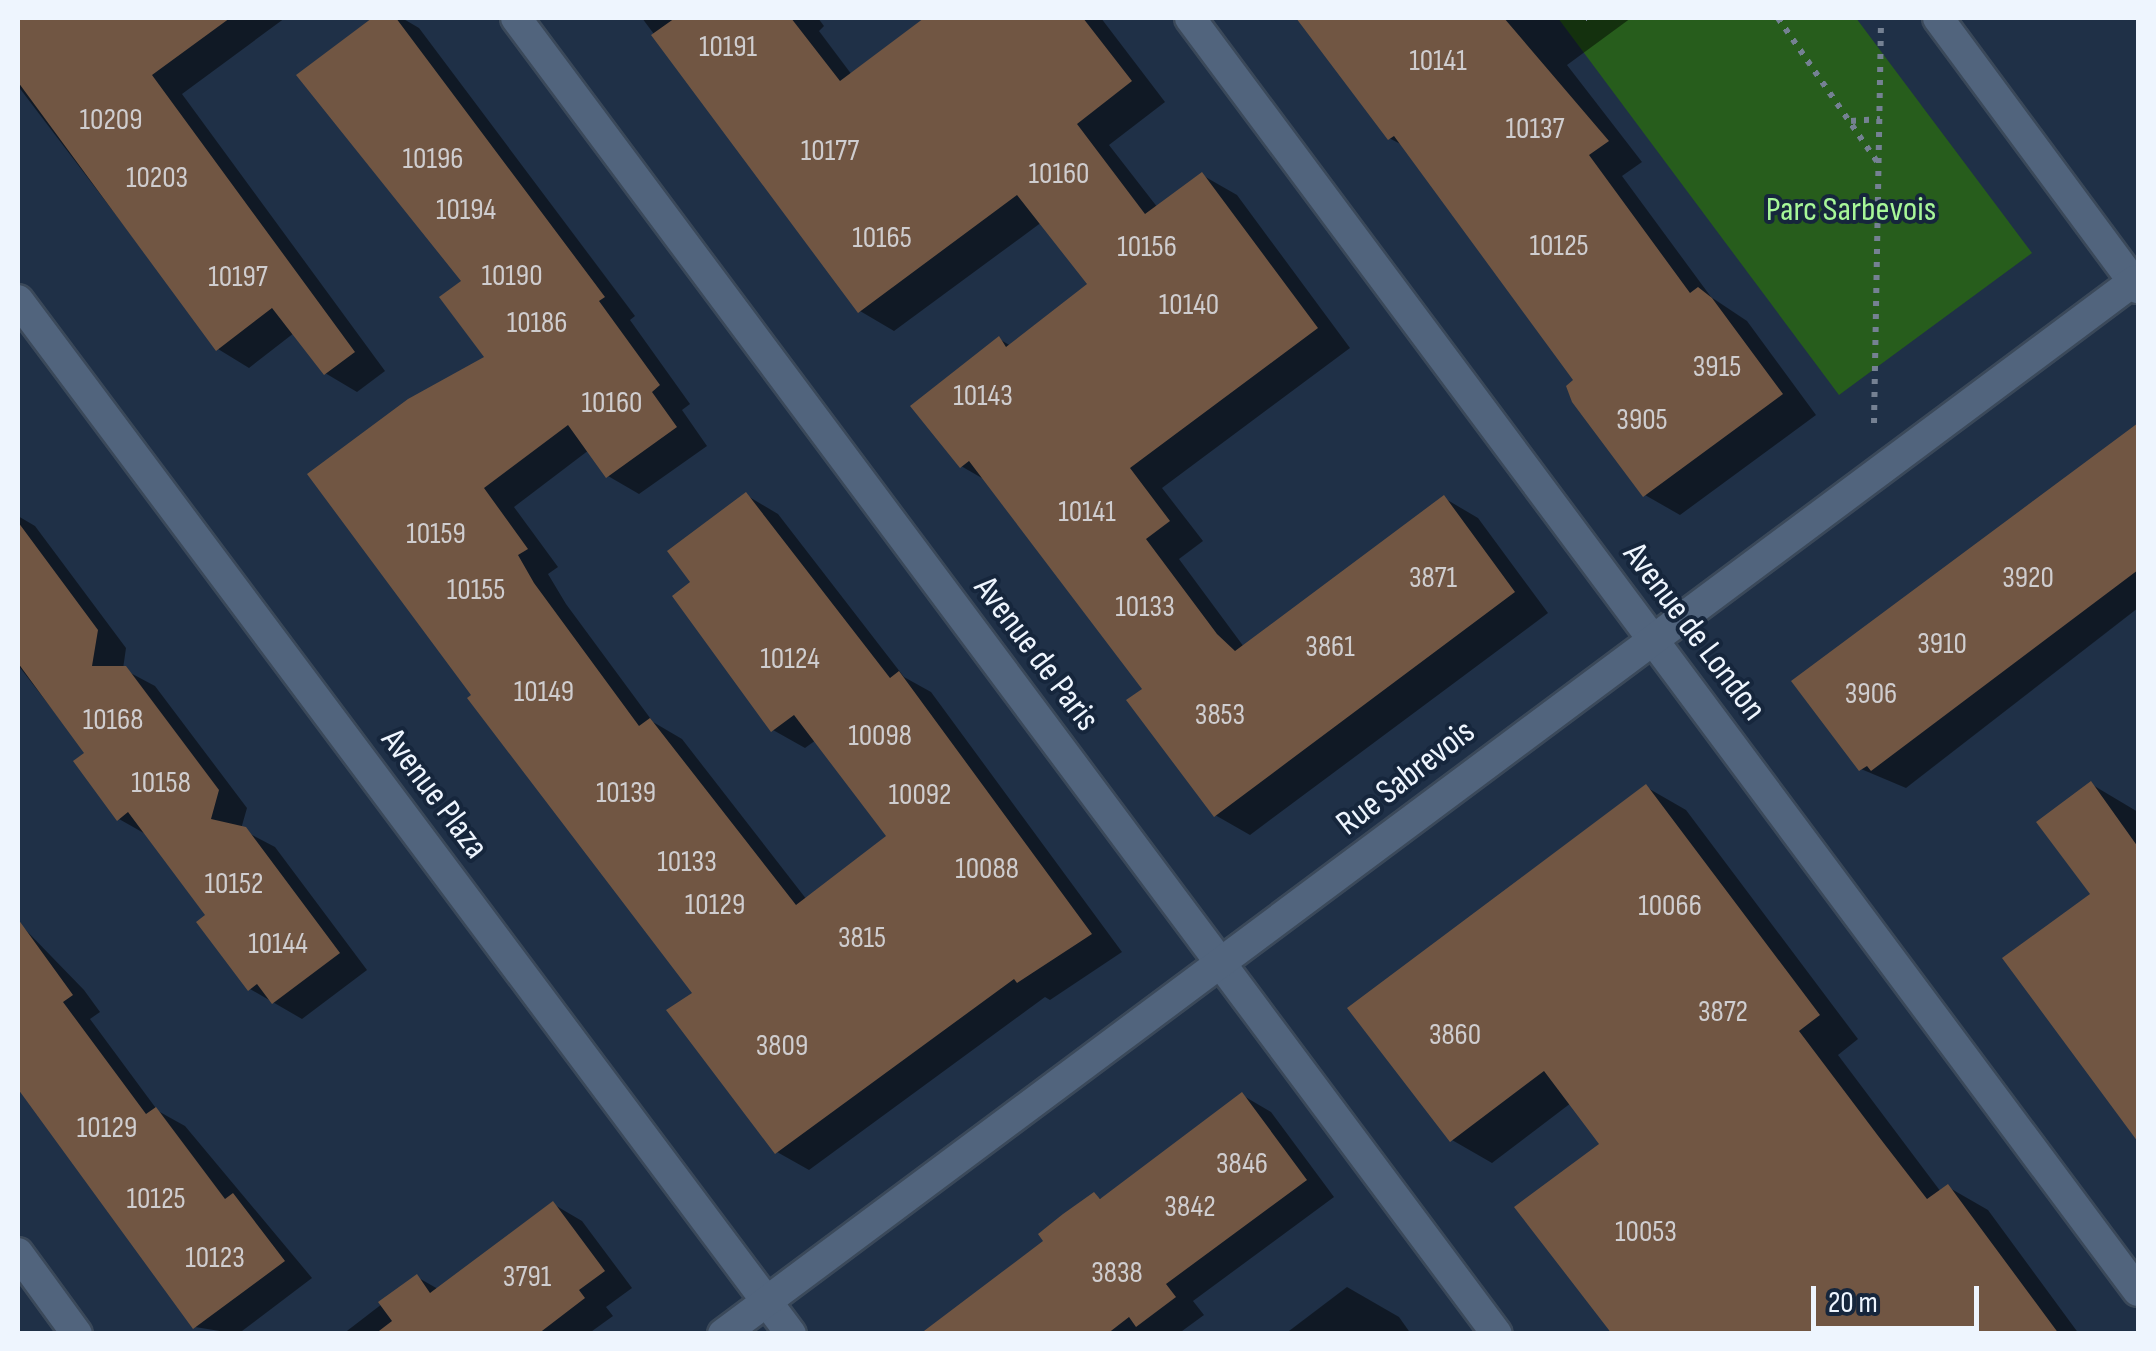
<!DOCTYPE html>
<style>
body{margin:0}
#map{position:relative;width:2156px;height:1351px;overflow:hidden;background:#1f3047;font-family:"Sofia Sans Condensed",sans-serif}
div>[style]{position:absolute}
.green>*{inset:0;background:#275d1c}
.shadow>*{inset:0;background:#0007}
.building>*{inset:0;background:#715643}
.path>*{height:6px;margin-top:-3px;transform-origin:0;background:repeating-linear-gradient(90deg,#758193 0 5px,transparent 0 13px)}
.roads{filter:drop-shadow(2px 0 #3b495a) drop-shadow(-2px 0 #3b495a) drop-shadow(0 2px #3b495a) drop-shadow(0 -2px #3b495a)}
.minor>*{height:30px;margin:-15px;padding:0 15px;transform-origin:15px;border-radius:15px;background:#51647d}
span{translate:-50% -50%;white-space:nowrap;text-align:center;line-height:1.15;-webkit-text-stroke:8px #16263c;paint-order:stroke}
.number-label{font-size:30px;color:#cfcdcf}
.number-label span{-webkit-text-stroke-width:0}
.park-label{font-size:35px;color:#a7f798}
.street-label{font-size:35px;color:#eef5fe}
.frame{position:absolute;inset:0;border:20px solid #eef5fe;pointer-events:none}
.scale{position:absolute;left:1811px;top:1286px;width:168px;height:45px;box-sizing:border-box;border:5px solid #eef5fe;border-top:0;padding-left:12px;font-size:30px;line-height:35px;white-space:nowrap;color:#eef5fe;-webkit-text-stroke:8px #16263c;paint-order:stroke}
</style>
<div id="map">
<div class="green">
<i style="clip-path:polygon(1558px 18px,1856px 18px,2032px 253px,1839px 395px)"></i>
</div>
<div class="shadow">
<i style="clip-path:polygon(18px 18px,285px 18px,182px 94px,385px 371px,357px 392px,325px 373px,294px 333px,249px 368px,218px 349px,18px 86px)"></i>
<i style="clip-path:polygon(377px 18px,402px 18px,419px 28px,635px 316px,630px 320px,690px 404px,682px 410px,707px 446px,639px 494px,608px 476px,589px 450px,514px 507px,558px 567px,548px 574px,566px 604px,653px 722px,682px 739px,807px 900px,889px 836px,816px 740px,805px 748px,773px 730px,693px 583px,746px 495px,778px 514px,904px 677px,931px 692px,1122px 952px,1050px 1000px,1045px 997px,809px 1170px,777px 1152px,695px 993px,475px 695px,488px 358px,465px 281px,299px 76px)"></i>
<i style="clip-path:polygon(642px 18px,818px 18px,824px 26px,819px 31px,852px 75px,928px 18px,1101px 18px,1165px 102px,1109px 145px,1158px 208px,1202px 175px,1237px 195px,1350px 348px,1162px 488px,1203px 541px,1179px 559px,1244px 647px,1444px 498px,1478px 518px,1548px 613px,1250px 835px,1215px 815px,1145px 689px,987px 481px,961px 466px,999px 339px,1011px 346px,1090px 284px,1042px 222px,894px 331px,860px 311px)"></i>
<i style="clip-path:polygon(1300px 18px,1631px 18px,1567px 65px,1642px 162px,1622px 176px,1711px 297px,1747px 321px,1816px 415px,1680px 515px,1645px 495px,1576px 381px,1406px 147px,1389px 138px)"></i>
<i style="clip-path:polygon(2129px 433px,2138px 439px,2138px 608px,1906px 788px,1861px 769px)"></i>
<i style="clip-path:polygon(18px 516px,35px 526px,126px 648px,123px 669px,155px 686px,247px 808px,241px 829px,275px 847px,367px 970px,302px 1019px,250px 989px,209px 916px,149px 836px,119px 819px,87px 754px,18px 665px)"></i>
<i style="clip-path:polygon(2091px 784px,2138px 812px,2138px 1137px,2005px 959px,2093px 895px)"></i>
<i style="clip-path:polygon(1646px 787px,1686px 810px,1858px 1039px,1838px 1055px,1941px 1192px,1948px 1187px,1988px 1210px,2079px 1334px,1612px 1334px,1603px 1145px,1571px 1103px,1492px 1163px,1452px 1140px)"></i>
<i style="clip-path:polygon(18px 922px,84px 990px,100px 1012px,90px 1019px,158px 1111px,185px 1126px,312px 1278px,238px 1334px,195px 1327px,18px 1088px)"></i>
<i style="clip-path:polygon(1242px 1095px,1271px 1112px,1334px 1197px,1193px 1301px,1204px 1315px,1178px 1334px,924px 1334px,1046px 1242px,1094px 1195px,1103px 1200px)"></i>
<i style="clip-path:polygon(553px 1204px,582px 1221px,632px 1288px,606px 1307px,613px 1316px,588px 1334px,343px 1334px,417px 1277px,438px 1289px)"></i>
<i style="clip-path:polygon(1347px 1287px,1399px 1317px,1411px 1334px,1285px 1334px)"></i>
</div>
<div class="building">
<i style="clip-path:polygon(18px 18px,230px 18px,152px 75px,355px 352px,324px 375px,272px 308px,216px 351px,18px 82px)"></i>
<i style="clip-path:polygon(372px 18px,396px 18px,605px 297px,599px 301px,660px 385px,652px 392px,677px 427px,606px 478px,568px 425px,484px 488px,528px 549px,518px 555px,534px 583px,639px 726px,650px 718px,796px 905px,886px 836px,794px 715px,771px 732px,672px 596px,690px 582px,667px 551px,746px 492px,890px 678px,899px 671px,1092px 934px,1017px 983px,1014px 979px,775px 1154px,666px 1010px,692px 993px,467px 698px,471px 695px,307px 474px,408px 399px,484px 357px,439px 297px,461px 281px,296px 75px)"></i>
<i style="clip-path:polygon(675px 18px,791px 18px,840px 81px,924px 18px,1083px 18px,1132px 81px,1077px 124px,1145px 214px,1202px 172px,1318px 328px,1130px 468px,1170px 521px,1146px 539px,1217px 634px,1235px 651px,1444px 495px,1515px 592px,1214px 817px,1126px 700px,1142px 689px,969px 461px,960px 468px,910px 406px,999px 336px,1006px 347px,1087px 284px,1017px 195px,858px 313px,651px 35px)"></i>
<i style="clip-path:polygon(1296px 18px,1504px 18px,1609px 141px,1589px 155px,1690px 293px,1698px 287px,1712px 298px,1783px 394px,1643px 497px,1572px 402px,1566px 386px,1573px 380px,1394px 136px,1388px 140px)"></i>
<i style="clip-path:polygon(2138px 423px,2138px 570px,1871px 771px,1867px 766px,1859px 771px,1791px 681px)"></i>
<i style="clip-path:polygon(18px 522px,98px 630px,92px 666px,126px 666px,219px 790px,211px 819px,246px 827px,340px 953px,272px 1004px,257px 984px,248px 991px,196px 922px,205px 915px,128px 812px,117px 821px,73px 761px,84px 753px,18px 663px)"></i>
<i style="clip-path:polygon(2091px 781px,2138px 847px,2138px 1142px,2002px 958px,2090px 894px,2036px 822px)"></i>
<i style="clip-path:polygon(1646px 784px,1820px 1015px,1799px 1031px,1879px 1137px,1927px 1199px,1948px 1184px,2059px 1334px,1612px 1334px,1514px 1207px,1599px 1144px,1544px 1071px,1450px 1142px,1347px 1008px)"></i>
<i style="clip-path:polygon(18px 919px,73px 995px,63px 1002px,146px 1114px,156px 1107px,225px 1199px,233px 1193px,285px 1261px,193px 1329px,18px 1089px)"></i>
<i style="clip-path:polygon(1242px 1092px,1307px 1180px,1166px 1284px,1176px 1297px,1136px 1327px,1129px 1317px,1107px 1334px,920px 1334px,1043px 1241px,1038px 1234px,1063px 1214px,1094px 1192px,1100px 1199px)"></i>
<i style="clip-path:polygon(553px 1201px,605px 1271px,579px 1290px,585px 1298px,538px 1334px,375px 1334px,392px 1321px,378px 1302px,417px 1274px,430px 1293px)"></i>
</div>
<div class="path">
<i style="left:1586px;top:18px;width:1px"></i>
<i style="left:1778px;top:18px;width:176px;rotate:55.4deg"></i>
<i style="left:1851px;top:121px;width:29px;rotate:-4deg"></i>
<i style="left:1874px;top:423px;width:405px;rotate:-89deg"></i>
</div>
<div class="roads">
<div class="minor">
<i style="left:516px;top:18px;width:1641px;rotate:53.3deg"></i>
<i style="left:1190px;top:18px;width:1587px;rotate:53.33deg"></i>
<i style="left:1938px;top:18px;width:336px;rotate:53.5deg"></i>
<i style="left:18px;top:300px;width:1291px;rotate:53.22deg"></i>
<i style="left:18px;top:1253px;width:100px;rotate:53.9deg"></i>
<i style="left:723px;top:1334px;width:1761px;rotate:-36.73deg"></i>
</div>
</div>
<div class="number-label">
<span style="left:728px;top:47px">10191</span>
<span style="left:1438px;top:61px">10141</span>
<span style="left:111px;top:120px">10209</span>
<span style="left:1535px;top:129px">10137</span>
<span style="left:830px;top:151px">10177</span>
<span style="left:433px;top:159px">10196</span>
<span style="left:1059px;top:174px">10160</span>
<span style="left:157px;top:178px">10203</span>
<span style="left:466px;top:210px">10194</span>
<span style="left:882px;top:238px">10165</span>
<span style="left:1559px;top:246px">10125</span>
<span style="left:1147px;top:247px">10156</span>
<span style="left:512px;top:276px">10190</span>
<span style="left:238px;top:277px">10197</span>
<span style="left:1189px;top:305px">10140</span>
<span style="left:537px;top:323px">10186</span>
<span style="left:1717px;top:367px">3915</span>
<span style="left:983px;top:396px">10143</span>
<span style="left:612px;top:403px">10160</span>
<span style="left:1642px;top:420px">3905</span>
<span style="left:1087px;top:512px">10141</span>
<span style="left:436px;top:534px">10159</span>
<span style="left:1433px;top:578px">3871</span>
<span style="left:2028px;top:578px">3920</span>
<span style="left:476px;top:590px">10155</span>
<span style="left:1145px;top:607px">10133</span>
<span style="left:1942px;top:644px">3910</span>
<span style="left:1330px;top:647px">3861</span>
<span style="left:790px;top:659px">10124</span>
<span style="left:544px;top:692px">10149</span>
<span style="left:1871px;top:694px">3906</span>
<span style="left:1220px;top:715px">3853</span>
<span style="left:113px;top:720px">10168</span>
<span style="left:880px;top:736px">10098</span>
<span style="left:161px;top:783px">10158</span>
<span style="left:626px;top:793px">10139</span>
<span style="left:920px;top:795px">10092</span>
<span style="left:687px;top:862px">10133</span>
<span style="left:987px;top:869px">10088</span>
<span style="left:234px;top:884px">10152</span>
<span style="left:715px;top:905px">10129</span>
<span style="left:1670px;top:906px">10066</span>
<span style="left:862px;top:938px">3815</span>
<span style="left:278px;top:944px">10144</span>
<span style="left:1723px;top:1012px">3872</span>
<span style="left:1455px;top:1035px">3860</span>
<span style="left:782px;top:1046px">3809</span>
<span style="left:107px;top:1128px">10129</span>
<span style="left:1242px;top:1164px">3846</span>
<span style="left:156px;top:1199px">10125</span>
<span style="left:1190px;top:1207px">3842</span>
<span style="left:1646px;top:1232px">10053</span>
<span style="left:215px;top:1258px">10123</span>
<span style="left:1117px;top:1273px">3838</span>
<span style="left:527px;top:1277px">3791</span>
</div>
<div class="park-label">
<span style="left:1851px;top:210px">Parc Sarbevois</span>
</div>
<div class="street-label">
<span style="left:1694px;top:632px;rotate:53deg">Avenue de London</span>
<span style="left:1036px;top:654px;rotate:53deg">Avenue de Paris</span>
<span style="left:1406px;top:778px;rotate:-38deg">Rue Sabrevois</span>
<span style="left:434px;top:794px;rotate:53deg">Avenue Plaza</span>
</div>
<div class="frame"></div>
<div class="scale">20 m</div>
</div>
